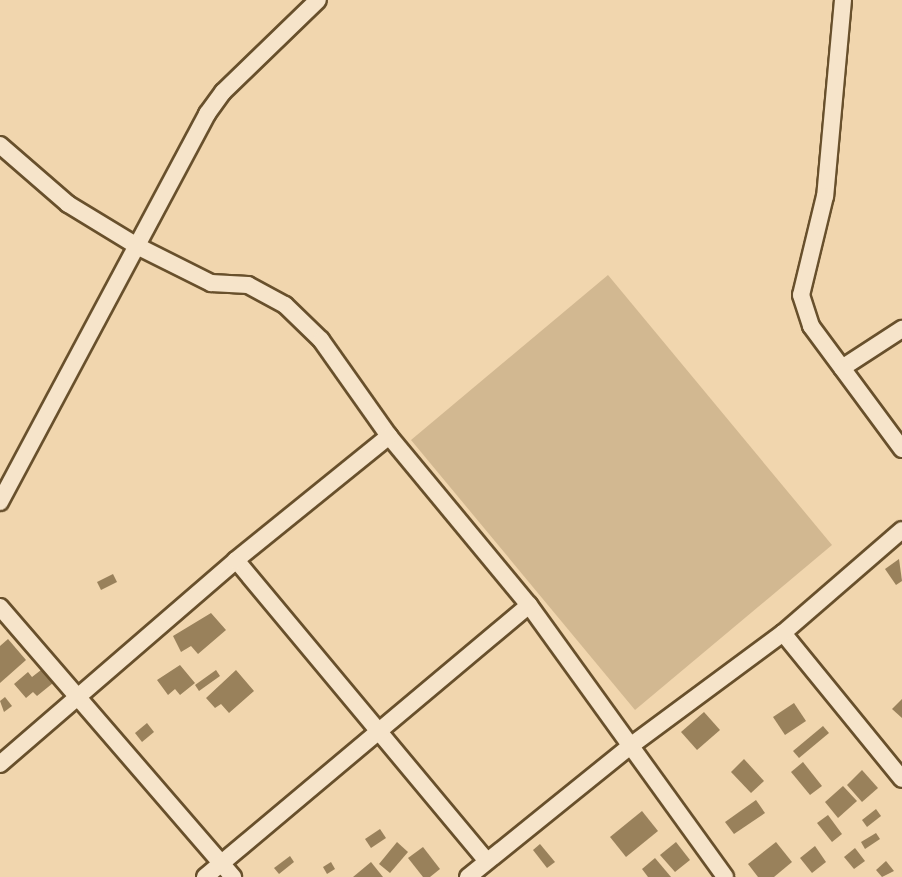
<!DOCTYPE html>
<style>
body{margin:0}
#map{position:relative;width:902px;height:877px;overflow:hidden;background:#f1d6ae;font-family:"Libre Bodoni",serif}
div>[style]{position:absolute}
.green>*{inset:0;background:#d2b891}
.building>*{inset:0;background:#99815b}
.roads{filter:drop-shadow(2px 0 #68502c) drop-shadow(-2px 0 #68502c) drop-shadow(0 2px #68502c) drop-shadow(0 -2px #68502c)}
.minor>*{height:16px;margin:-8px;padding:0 8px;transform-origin:8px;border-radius:8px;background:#f6e4ca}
span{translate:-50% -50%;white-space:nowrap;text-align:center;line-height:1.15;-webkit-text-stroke:5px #f6e4ca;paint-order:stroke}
</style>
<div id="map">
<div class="green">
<i style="clip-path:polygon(608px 275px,832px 545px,635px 710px,411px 440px)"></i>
</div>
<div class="building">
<i style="clip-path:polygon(899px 559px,902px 581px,896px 585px,885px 569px)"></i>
<i style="clip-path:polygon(113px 574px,117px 582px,101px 590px,97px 582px)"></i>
<i style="clip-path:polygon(211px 613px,226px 630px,198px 654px,191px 646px,181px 652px,173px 636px)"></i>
<i style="clip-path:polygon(8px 639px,26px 660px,0 683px,0 646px)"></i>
<i style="clip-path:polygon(180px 665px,195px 683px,180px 695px,175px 689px,168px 695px,157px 680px)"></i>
<i style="clip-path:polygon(41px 670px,53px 683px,37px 696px,33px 692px,26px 698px,14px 684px,28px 672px,32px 677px)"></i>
<i style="clip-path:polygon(216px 670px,220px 676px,199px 691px,195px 685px)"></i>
<i style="clip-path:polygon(236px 670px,254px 691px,229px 713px,221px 704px,215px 708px,206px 698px)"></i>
<i style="clip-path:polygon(5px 697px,12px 706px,4px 712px,0 701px)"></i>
<i style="clip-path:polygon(902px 699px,902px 718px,892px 709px)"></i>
<i style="clip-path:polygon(794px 703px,806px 721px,785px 735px,773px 717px)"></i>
<i style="clip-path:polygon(704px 712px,720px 730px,697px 750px,681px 732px)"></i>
<i style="clip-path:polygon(147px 723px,154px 732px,142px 742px,135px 733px)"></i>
<i style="clip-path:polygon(823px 726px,829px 733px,799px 758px,793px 751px)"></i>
<i style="clip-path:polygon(744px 759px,764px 781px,751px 793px,731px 772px)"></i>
<i style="clip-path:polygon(803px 762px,822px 786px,810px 795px,791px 772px)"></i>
<i style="clip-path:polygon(862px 770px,878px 788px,862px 802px,847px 785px)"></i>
<i style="clip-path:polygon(843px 786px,857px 801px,838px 818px,825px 802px)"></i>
<i style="clip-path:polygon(756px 800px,765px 813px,734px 834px,725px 822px)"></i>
<i style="clip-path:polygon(876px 809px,881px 816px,867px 827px,862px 820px)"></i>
<i style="clip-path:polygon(642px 811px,658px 831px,626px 857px,610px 837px)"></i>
<i style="clip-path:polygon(828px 815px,842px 834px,832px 842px,817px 823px)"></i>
<i style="clip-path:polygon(380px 829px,386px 838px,371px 848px,365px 839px)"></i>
<i style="clip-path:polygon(876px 833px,880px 839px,865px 849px,861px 842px)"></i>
<i style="clip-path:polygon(397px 842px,408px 852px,390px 873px,379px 864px)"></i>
<i style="clip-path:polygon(676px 842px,690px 860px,675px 872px,660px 855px)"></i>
<i style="clip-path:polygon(776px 842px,792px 862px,774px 877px,758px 877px,748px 864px)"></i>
<i style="clip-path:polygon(540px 844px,555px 862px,547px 868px,533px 850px)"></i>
<i style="clip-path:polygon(815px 846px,826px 862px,812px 873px,800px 858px)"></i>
<i style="clip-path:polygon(423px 847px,440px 869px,430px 877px,423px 877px,408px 858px)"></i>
<i style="clip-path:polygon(855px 848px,865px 861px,854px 869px,844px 857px)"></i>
<i style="clip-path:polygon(290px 856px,294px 862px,279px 874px,274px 868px)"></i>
<i style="clip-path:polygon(655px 858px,671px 877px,648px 877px,642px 869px)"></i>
<i style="clip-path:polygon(886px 861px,894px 871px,882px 877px,876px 870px)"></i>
<i style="clip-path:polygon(331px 862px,335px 869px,327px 874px,323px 867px)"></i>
<i style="clip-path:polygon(371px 862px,383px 877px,353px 877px)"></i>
</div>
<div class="roads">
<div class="minor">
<i style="left:843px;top:0;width:197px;rotate:95.2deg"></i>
<i style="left:825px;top:196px;width:102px;rotate:103.6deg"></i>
<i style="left:801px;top:295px;width:33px;rotate:72deg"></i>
<i style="left:811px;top:326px;width:153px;rotate:53.5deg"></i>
<i style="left:0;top:145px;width:90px;rotate:40.9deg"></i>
<i style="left:68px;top:204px;width:81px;rotate:31.3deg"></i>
<i style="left:137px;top:246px;width:83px;rotate:26.6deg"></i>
<i style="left:211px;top:283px;width:37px;rotate:3deg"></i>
<i style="left:248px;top:285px;width:42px;rotate:28.4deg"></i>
<i style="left:285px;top:305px;width:50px;rotate:44.2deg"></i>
<i style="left:321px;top:340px;width:118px;rotate:54.7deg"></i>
<i style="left:389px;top:436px;width:219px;rotate:50.4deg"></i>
<i style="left:529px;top:605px;width:335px;rotate:54.2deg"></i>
<i style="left:842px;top:368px;width:72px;rotate:-33deg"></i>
<i style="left:0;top:502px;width:440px;rotate:-61.9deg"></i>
<i style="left:207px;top:114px;width:27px;rotate:-54deg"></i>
<i style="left:223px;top:92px;width:132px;rotate:-44.1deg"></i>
<i style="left:236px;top:560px;width:392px;rotate:50.2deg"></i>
<i style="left:0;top:607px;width:357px;rotate:49.2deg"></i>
<i style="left:783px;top:633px;width:188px;rotate:50.8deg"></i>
<i style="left:0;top:764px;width:312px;rotate:-40.8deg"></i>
<i style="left:236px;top:560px;width:197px;rotate:-39deg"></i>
<i style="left:205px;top:877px;width:423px;rotate:-40deg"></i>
<i style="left:468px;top:877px;width:207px;rotate:-38.9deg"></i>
<i style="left:629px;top:747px;width:192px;rotate:-36.5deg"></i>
<i style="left:783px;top:633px;width:157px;rotate:-40.9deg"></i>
</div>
</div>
</div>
